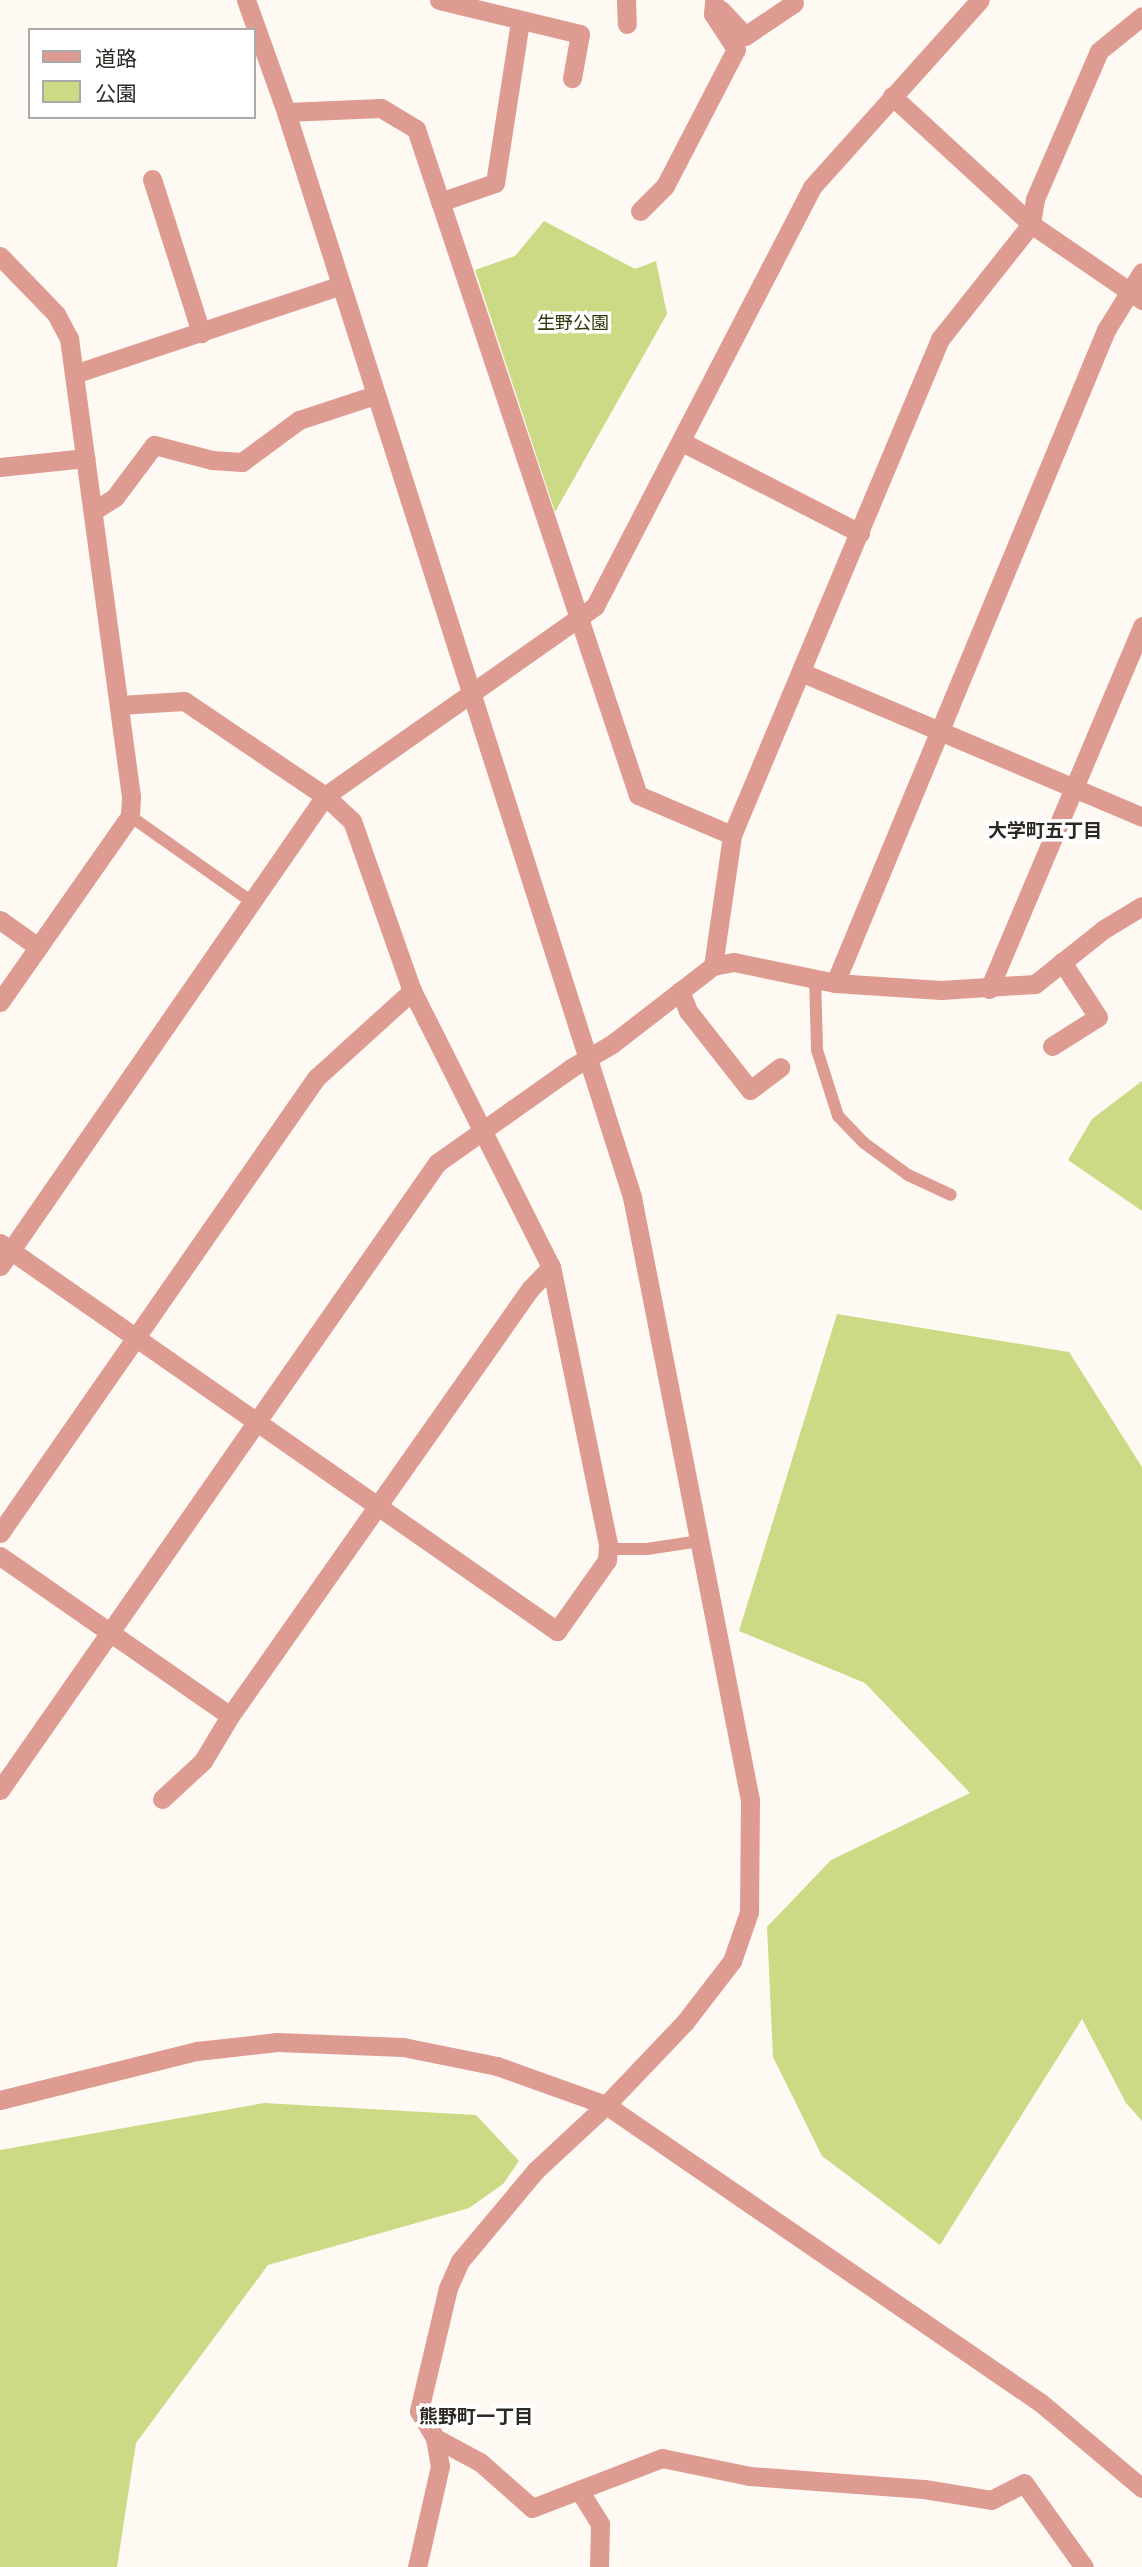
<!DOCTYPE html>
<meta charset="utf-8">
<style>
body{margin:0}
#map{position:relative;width:1142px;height:2567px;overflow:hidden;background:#fef9f3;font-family:"PT Sans Narrow","Noto Sans JP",sans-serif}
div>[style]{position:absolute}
.green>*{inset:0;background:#cdda85}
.service>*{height:12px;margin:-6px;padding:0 6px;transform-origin:6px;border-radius:6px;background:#de9b92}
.minor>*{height:19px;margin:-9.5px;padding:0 9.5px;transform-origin:9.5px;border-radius:9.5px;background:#de9b92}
.tertiary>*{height:19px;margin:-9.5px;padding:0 9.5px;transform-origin:9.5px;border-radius:9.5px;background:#de9b92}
span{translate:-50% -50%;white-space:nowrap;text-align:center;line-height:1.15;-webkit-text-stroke:7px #fff;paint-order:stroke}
.park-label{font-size:18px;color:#32370e}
.neighbourhood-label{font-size:19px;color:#2c2925;font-weight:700}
.legend{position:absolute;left:28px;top:28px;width:228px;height:91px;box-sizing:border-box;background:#fff;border:2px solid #aba9a8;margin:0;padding:9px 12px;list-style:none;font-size:21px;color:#2c2925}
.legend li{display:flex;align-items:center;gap:14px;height:35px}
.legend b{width:35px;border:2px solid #aba9a8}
</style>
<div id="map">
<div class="green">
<i style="clip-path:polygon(544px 221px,635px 269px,656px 261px,667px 314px,555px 512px,475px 270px,515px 256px)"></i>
<i style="clip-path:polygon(1142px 1081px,1142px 1211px,1068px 1160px,1092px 1119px)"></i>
<i style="clip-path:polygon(837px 1314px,1069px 1352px,1142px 1467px,1142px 2121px,1126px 2103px,1082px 2019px,940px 2245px,822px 2156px,773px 2057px,767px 1927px,831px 1860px,970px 1793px,865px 1683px,739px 1631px)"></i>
<i style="clip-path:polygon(264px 2103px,476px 2115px,519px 2161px,503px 2184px,469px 2208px,268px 2265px,136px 2443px,117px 2567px,0 2567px,0 2150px)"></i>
</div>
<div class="service">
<i style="left:130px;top:816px;width:149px;rotate:35.2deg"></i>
<i style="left:815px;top:977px;width:73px;rotate:88.4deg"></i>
<i style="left:817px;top:1050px;width:69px;rotate:72.3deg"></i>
<i style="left:838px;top:1116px;width:37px;rotate:46deg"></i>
<i style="left:864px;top:1143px;width:54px;rotate:36deg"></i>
<i style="left:908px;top:1175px;width:47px;rotate:24.9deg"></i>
<i style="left:608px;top:1549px;width:39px"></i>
<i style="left:647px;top:1549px;width:53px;rotate:-8.7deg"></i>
</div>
<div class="minor">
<i style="left:246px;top:0;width:119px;rotate:70.3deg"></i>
<i style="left:286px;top:112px;width:1139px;rotate:72.31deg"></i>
<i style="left:632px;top:1197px;width:614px;rotate:78.93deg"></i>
<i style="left:750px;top:1800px;width:112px;rotate:90.5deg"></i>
<i style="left:749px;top:1912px;width:52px;rotate:109.1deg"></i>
<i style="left:732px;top:1961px;width:77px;rotate:127.6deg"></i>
<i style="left:685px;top:2022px;width:115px;rotate:133.6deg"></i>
<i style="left:606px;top:2105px;width:96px;rotate:137.1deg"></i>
<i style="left:536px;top:2170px;width:119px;rotate:129.9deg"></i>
<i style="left:460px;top:2261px;width:30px;rotate:114deg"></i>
<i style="left:448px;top:2288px;width:126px;rotate:103.3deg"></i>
<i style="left:419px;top:2411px;width:31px;rotate:59deg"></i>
<i style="left:435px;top:2438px;width:28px;rotate:80deg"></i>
<i style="left:440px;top:2466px;width:104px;rotate:102.8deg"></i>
<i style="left:439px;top:0;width:145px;rotate:13.6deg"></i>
<i style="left:580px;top:34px;width:45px;rotate:100.3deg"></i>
<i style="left:626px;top:0;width:24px;rotate:88deg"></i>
<i style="left:721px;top:10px;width:35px;rotate:47deg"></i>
<i style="left:745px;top:36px;width:59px;rotate:-34deg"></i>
<i style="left:892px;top:96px;width:189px;rotate:42.6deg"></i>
<i style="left:1031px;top:224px;width:135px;rotate:34.4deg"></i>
<i style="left:286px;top:112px;width:95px;rotate:-2.4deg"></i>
<i style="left:381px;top:108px;width:41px;rotate:31deg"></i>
<i style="left:416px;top:129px;width:702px;rotate:71.57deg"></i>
<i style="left:638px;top:795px;width:102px;rotate:23.1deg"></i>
<i style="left:152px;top:179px;width:162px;rotate:72.3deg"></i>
<i style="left:440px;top:202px;width:58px;rotate:-19.1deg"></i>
<i style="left:495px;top:183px;width:163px;rotate:-81.2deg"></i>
<i style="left:640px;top:211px;width:35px;rotate:-45deg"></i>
<i style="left:665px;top:186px;width:154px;rotate:-62.6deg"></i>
<i style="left:736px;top:49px;width:42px;rotate:-123.3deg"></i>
<i style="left:713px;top:14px;width:12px;rotate:-85deg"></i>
<i style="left:0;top:256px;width:81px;rotate:46deg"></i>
<i style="left:56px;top:314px;width:27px;rotate:62deg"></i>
<i style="left:69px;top:338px;width:463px;rotate:82.3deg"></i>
<i style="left:131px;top:797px;width:19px;rotate:93deg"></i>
<i style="left:130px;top:816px;width:227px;rotate:125deg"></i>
<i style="left:74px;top:374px;width:279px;rotate:-18.4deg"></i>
<i style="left:682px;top:442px;width:200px;rotate:27.1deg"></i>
<i style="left:0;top:467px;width:86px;rotate:-6deg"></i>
<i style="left:93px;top:511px;width:26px;rotate:-32deg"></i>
<i style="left:115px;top:497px;width:65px;rotate:-53.1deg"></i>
<i style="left:154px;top:445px;width:60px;rotate:14.5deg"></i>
<i style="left:212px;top:460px;width:30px;rotate:4deg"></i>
<i style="left:242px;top:462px;width:71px;rotate:-36.4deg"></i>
<i style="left:299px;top:420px;width:80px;rotate:-18.2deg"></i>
<i style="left:803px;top:673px;width:368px;rotate:23deg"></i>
<i style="left:0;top:920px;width:47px;rotate:35.4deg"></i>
<i style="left:713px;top:966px;width:132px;rotate:-81.7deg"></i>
<i style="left:732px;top:835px;width:538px;rotate:-67.25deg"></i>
<i style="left:940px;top:339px;width:147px;rotate:-51.6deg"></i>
<i style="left:1031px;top:224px;width:25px;rotate:-81deg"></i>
<i style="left:1035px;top:199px;width:161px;rotate:-66.6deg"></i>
<i style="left:1099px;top:51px;width:55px;rotate:-39.1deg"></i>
<i style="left:835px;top:983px;width:707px;rotate:-67.46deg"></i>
<i style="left:1106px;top:330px;width:68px;rotate:-58.2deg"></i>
<i style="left:989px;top:989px;width:394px;rotate:-67.1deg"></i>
<i style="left:680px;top:991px;width:22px;rotate:68deg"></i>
<i style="left:688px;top:1011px;width:100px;rotate:51.9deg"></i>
<i style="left:750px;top:1090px;width:38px;rotate:-37deg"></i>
<i style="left:1052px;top:1046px;width:54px;rotate:-32.2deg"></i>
<i style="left:1098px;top:1017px;width:66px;rotate:-123.2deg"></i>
<i style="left:0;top:1243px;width:679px;rotate:34.86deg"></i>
<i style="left:557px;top:1631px;width:87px;rotate:-54.8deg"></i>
<i style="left:607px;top:1560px;width:16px;rotate:-86deg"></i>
<i style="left:608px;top:1544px;width:283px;rotate:-101.6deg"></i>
<i style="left:551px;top:1267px;width:309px;rotate:-116.7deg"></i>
<i style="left:412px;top:991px;width:180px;rotate:-109.4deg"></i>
<i style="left:352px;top:821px;width:37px;rotate:-137deg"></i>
<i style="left:325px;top:796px;width:170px;rotate:-146deg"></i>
<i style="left:184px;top:701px;width:65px;rotate:176.5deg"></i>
<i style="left:0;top:1533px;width:554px;rotate:-55.22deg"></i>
<i style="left:316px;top:1078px;width:130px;rotate:-42.2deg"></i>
<i style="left:0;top:1556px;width:280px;rotate:34.8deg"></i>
<i style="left:230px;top:1716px;width:522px;rotate:-54.91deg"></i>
<i style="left:530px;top:1289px;width:30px;rotate:-46deg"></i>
<i style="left:0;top:1790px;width:764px;rotate:-55.12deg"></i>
<i style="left:437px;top:1163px;width:164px;rotate:-35.3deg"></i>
<i style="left:571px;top:1068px;width:48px;rotate:-30.3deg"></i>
<i style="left:612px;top:1044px;width:128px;rotate:-37.7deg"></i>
<i style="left:713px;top:966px;width:21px;rotate:-11deg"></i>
<i style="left:734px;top:962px;width:103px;rotate:11.7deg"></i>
<i style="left:835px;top:983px;width:106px;rotate:3.8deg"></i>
<i style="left:941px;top:990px;width:94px;rotate:-3.7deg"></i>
<i style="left:1035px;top:984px;width:88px;rotate:-38.6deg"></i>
<i style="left:1104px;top:929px;width:44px;rotate:-31.2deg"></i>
<i style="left:162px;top:1799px;width:56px;rotate:-42.8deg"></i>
<i style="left:203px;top:1761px;width:52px;rotate:-59deg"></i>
<i style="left:435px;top:2438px;width:51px;rotate:28.1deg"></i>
<i style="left:480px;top:2462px;width:69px;rotate:41.5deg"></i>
<i style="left:532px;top:2508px;width:139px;rotate:-21deg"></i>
<i style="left:662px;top:2458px;width:90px;rotate:11.6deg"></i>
<i style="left:750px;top:2476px;width:174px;rotate:4.3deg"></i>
<i style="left:924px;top:2489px;width:68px;rotate:9.3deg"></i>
<i style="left:991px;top:2500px;width:37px;rotate:-27deg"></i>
<i style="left:1024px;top:2483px;width:103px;rotate:54.5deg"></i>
<i style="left:579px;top:2490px;width:40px;rotate:58deg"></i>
<i style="left:600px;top:2524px;width:43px;rotate:91.3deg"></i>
</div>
<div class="tertiary">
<i style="left:0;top:1266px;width:571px;rotate:-55.34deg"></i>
<i style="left:325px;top:796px;width:330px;rotate:-35.1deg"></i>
<i style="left:595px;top:606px;width:472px;rotate:-62.6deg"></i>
<i style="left:812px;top:187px;width:251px;rotate:-48.1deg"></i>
<i style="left:0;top:2100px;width:203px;rotate:-14deg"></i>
<i style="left:197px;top:2051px;width:81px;rotate:-6.4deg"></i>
<i style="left:277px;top:2042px;width:126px;rotate:2.3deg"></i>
<i style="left:403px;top:2047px;width:96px;rotate:11.4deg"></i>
<i style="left:497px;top:2066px;width:116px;rotate:19.7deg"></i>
<i style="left:606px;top:2105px;width:527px;rotate:34.41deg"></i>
<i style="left:1041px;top:2403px;width:132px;rotate:40.1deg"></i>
</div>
<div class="park-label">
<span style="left:573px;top:323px">生野公園</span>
</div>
<div class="neighbourhood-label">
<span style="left:1045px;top:831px">大学町五丁目</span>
<span style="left:476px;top:2417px">熊野町一丁目</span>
</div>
<ul class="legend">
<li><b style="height:9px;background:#de9b92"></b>道路</li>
<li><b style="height:19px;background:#cdda85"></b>公園</li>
</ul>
</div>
